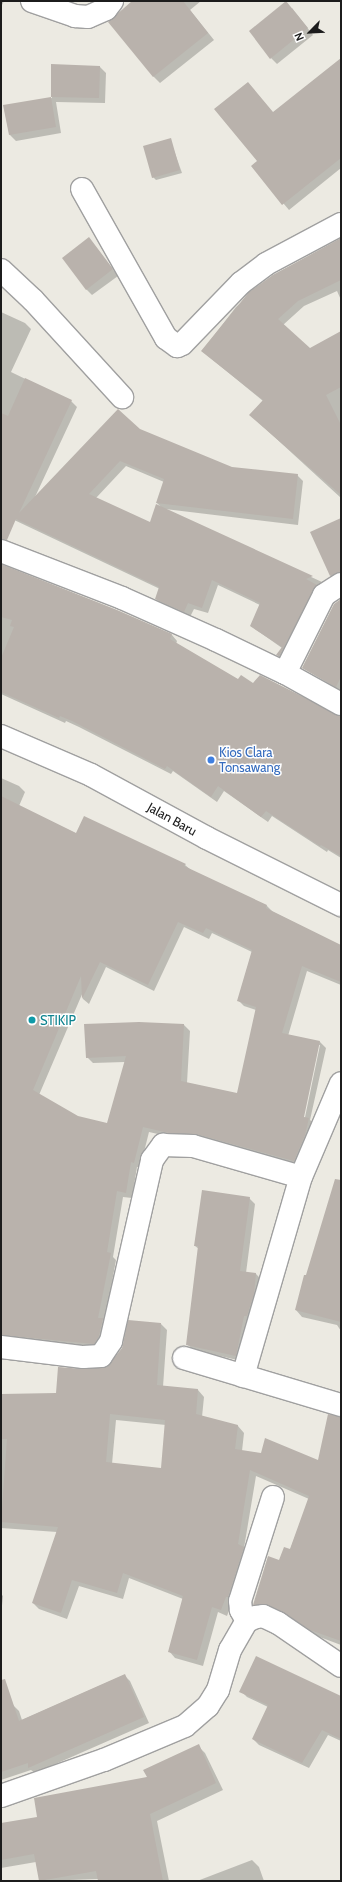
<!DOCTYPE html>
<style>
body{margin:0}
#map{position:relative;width:342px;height:1882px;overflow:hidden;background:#eceae2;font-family:Cabin,sans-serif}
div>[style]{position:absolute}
.shadow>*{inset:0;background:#0003}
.building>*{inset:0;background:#b9b2ac}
.roads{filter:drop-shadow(1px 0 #a0a0a0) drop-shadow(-1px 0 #a0a0a0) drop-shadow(0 1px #a0a0a0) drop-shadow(0 -1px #a0a0a0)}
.minor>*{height:22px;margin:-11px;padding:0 11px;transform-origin:11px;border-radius:11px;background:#fff}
.tertiary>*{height:22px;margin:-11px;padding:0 11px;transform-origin:11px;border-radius:11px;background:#fff}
.dots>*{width:11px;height:11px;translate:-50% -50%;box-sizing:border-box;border:2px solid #fff;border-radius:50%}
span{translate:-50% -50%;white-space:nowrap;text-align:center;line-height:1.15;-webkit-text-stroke:3px #fff;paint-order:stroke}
.shop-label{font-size:13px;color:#366cbe}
.left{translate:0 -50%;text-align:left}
.street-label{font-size:13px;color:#1c1c1c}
.culture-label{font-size:13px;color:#0d838f}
.frame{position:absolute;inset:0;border:2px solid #1c1c1c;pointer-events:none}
.north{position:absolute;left:290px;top:12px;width:40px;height:40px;-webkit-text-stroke:3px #fff;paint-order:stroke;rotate:246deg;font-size:11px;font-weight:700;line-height:16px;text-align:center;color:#1c1c1c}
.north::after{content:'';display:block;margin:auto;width:14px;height:18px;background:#1c1c1c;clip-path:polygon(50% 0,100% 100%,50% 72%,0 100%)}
</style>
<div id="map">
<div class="shadow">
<i style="clip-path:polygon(1px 1px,4px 1px,1px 7px)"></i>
<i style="clip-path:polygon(135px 1px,201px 1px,190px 10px,214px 40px,160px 83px,153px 76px)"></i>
<i style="clip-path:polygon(292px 8px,313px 35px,277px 64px,271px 58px)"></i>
<i style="clip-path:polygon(52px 65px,100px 67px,106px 73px,105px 103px,56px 102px,61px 133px,16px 141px,10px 135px,5px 106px,52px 98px)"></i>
<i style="clip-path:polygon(341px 72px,341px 168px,289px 210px,252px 166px,258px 161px,248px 83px,273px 113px)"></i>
<i style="clip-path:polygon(170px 139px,182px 173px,156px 180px,153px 177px)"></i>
<i style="clip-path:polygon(89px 238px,118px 276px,92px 295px,86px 289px)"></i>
<i style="clip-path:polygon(341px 240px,341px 300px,337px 291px,304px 306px,283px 325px,310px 349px,341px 332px,341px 498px,257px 421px,263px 401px,202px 351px,236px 307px,273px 275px)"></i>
<i style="clip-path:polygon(evenodd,1px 312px,25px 323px,31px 329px,11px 372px,71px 401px,77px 407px,35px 497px,139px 430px,232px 468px,297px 475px,303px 481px,298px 525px,165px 509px,322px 582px,328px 587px,283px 660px,277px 655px,282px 648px,251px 626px,260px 605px,218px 585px,208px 613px,194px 609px,190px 617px,162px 605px,156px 599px,160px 589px,10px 518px,1px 537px,1px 312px,126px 466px,164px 482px,157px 503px,162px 508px,150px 524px,96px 498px,126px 466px)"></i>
<i style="clip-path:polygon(341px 519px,341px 580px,337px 582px,331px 576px)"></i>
<i style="clip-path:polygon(1px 565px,172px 635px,177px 641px,176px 644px,238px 680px,341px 716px,341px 858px,328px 850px,327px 852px,272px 816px,268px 822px,224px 791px,217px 802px,173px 771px,171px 774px,79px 727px,66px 721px,65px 723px,1px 694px)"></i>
<i style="clip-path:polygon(341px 600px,341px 691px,303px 668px)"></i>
<i style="clip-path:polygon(evenodd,1px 778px,19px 786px,25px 792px,19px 806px,77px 834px,185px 865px,191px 870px,267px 906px,273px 912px,341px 946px,341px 985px,307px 971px,288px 1036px,320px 1042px,326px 1048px,310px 1120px,315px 1124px,300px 1166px,149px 1132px,140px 1168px,137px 1167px,132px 1198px,123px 1197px,113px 1257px,116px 1260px,100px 1349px,1px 1338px,1px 778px,184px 927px,209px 939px,212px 933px,252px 952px,238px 1000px,244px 1006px,256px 1010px,238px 1094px,187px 1083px,190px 1031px,184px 1025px,139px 1023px,87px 1057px,93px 1063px,125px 1062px,108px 1125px,78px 1117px,39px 1095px,83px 992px,83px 999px,89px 1004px,106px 967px,154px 991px,184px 927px,1px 778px,318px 1045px,320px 1045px,304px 1122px,302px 1121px,318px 1045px)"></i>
<i style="clip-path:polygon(341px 1181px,341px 1331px,337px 1325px,302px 1317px,296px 1310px)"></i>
<i style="clip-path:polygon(249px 1198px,255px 1204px,246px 1273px,256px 1274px,262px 1280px,242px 1361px,193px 1350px,187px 1344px,199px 1249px,195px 1246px)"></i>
<i style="clip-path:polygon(evenodd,161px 1324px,167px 1330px,163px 1387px,198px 1390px,204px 1397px,202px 1417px,238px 1426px,244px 1433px,242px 1451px,319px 1461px,341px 1421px,341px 1645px,317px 1636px,276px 1611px,260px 1611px,254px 1605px,280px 1561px,290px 1550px,309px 1499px,256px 1476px,244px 1548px,250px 1554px,227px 1616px,218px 1612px,203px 1666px,175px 1658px,169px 1651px,183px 1599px,129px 1578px,123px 1599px,79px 1586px,67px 1619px,39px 1609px,33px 1603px,57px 1532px,1px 1528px,1px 1394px,57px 1394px,84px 1370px,107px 1368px,161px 1324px,116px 1420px,166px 1425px,162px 1470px,112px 1464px,116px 1420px)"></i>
<i style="clip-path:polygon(1px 1594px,3px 1596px,1px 1615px)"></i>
<i style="clip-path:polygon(124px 1675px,130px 1681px,149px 1723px,35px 1773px,31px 1770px,1px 1780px,1px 1709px,13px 1705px,19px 1711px,22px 1720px)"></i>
<i style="clip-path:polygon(241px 1691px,341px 1697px,341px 1741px,328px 1735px,309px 1768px,259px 1745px,253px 1739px,268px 1707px,247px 1697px)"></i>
<i style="clip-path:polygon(198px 1746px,205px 1753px,223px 1790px,157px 1821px,169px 1881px,99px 1881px,99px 1879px,40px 1881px,36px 1862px,1px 1868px,1px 1824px,38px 1818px,148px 1777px)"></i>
<i style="clip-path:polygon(252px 1860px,259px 1867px,264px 1881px,197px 1881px)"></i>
</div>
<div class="building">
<i style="clip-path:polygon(132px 1px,183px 1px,208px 33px,153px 77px,108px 22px)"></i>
<i style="clip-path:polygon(286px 1px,308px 28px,270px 59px,249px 31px)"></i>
<i style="clip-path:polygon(341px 58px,341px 158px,282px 205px,251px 166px,257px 161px,214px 109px,248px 82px,273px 112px)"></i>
<i style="clip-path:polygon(51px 64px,100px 66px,99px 98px,51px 97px)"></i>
<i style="clip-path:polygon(51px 97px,56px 127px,9px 135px,3px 105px)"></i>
<i style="clip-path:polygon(171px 138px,180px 170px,152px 178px,143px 146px)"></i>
<i style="clip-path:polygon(89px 237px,113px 269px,86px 290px,62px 258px)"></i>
<i style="clip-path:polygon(341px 238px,341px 280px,298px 301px,278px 319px,310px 348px,341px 331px,341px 387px,326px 395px,341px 425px,341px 495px,249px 415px,263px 400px,201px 351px,249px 292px,273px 275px)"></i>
<i style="clip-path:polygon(25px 378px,72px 400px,19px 513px,118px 409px,140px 429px,232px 467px,298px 474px,293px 519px,156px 503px,164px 479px,120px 461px,89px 494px,150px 522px,156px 504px,313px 576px,306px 579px,317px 585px,279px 656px,276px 655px,282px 647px,250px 626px,260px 603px,212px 580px,202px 608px,188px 603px,184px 612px,155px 599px,159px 587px,16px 519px,7px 540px,1px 539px,1px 413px,8px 416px)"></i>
<i style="clip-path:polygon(341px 518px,341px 572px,330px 576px,310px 532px)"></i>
<i style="clip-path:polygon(1px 564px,117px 610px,172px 634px,170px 639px,238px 679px,241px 675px,253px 683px,260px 675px,341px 716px,341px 856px,321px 845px,320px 846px,266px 811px,261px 817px,218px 786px,211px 797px,167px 766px,165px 769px,72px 721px,60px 716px,59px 718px,1px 692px,1px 658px,14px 627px,10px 626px,12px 620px,1px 617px)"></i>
<i style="clip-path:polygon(341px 599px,341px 677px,336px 687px,302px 668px,334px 604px)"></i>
<i style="clip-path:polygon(evenodd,1px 796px,76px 833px,84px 816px,186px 864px,184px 866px,267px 905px,266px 908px,341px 945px,341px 982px,302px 966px,282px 1033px,320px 1041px,304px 1117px,309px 1118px,305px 1135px,294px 1161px,196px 1134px,169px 1133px,143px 1127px,134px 1163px,131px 1162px,126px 1193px,117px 1191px,107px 1252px,111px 1253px,98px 1318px,103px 1318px,99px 1336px,94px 1344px,1px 1335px,1px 796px,178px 922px,203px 933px,206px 928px,252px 950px,237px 1001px,256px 1007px,237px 1093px,181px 1081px,184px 1024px,139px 1022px,84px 1024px,86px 1058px,126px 1056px,107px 1123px,78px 1116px,33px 1090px,81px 976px,82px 999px,100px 962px,148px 985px,178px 922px)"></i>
<i style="clip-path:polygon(335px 1179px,341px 1180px,341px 1322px,295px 1310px,304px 1275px,306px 1275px)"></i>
<i style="clip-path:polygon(202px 1190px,250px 1197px,240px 1271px,256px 1273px,254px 1294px,247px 1316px,244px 1316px,236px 1356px,186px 1345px,198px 1246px,194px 1246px)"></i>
<i style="clip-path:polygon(evenodd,128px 1320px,161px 1323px,157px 1385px,198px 1389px,196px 1414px,238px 1425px,235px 1449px,261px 1453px,265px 1438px,318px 1460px,328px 1414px,341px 1417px,341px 1641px,310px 1630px,268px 1605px,253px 1605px,268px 1556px,279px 1560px,284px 1547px,290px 1549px,309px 1496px,250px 1470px,238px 1544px,244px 1547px,228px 1597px,226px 1597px,221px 1610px,212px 1607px,197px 1660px,168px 1652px,183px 1596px,123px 1573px,117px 1593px,72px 1580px,61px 1613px,32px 1603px,58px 1527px,1px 1522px,7px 1439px,1px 1439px,1px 1394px,56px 1393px,58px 1367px,84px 1369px,107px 1367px,122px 1348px,128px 1320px,110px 1414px,165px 1420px,161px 1468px,106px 1462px,110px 1414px)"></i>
<i style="clip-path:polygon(256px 1656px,341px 1696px,341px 1739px,322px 1730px,302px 1763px,252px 1739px,268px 1705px,239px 1692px)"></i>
<i style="clip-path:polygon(125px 1674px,144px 1717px,28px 1768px,28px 1763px,1px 1772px,1px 1680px,5px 1679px,19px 1721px)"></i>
<i style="clip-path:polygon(199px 1744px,216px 1783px,150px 1814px,163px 1881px,98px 1881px,96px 1871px,39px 1881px,34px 1854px,1px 1860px,1px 1823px,37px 1817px,34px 1798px,147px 1777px,143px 1770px)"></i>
</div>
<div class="roads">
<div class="minor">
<i style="left:32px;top:1px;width:46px;rotate:19.2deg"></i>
<i style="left:75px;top:16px;width:13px;rotate:4deg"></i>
<i style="left:88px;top:17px;width:20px;rotate:-24deg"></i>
<i style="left:106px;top:9px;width:10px;rotate:-53deg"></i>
<i style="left:82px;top:189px;width:171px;rotate:60.6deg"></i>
<i style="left:166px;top:338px;width:14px;rotate:36deg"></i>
<i style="left:177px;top:346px;width:5px;rotate:-22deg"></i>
<i style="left:182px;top:344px;width:85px;rotate:-46deg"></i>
<i style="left:241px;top:283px;width:31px;rotate:-37deg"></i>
<i style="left:266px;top:264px;width:85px;rotate:-28.1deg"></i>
<i style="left:1px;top:270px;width:44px;rotate:43.2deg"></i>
<i style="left:33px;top:300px;width:132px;rotate:47.5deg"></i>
<i style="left:1px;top:551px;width:130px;rotate:21.2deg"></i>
<i style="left:122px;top:598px;width:103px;rotate:24.1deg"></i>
<i style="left:216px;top:640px;width:76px;rotate:25.6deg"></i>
<i style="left:285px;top:673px;width:64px;rotate:29deg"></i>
<i style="left:285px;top:673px;width:87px;rotate:-63.4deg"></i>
<i style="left:324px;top:595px;width:20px;rotate:-33deg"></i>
<i style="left:1px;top:1347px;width:83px;rotate:7deg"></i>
<i style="left:83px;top:1357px;width:18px;rotate:-3deg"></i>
<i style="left:101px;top:1356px;width:18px;rotate:-56deg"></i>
<i style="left:111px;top:1341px;width:186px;rotate:-77.2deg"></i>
<i style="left:152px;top:1160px;width:19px;rotate:-54deg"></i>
<i style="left:163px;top:1145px;width:30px;rotate:2deg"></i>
<i style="left:193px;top:1146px;width:112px;rotate:16deg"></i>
<i style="left:301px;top:1177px;width:102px;rotate:-66.9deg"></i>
<i style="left:184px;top:1358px;width:164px;rotate:16.7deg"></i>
<i style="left:243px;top:1376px;width:207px;rotate:-73.8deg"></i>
<i style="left:247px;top:1621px;width:13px;rotate:-119deg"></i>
<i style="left:241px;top:1610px;width:9px;rotate:-96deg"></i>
<i style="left:240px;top:1601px;width:109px;rotate:-72.4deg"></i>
<i style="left:1px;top:1796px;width:109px;rotate:-19.3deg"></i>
<i style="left:104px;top:1760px;width:88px;rotate:-22.8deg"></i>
<i style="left:185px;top:1726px;width:30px;rotate:-41deg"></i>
<i style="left:208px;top:1706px;width:19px;rotate:-58deg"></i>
<i style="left:218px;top:1690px;width:42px;rotate:-73.3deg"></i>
<i style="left:230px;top:1650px;width:34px;rotate:-60deg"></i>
<i style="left:247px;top:1621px;width:10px;rotate:-24deg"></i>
<i style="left:256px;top:1617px;width:7px;rotate:-8deg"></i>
<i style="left:263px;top:1616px;width:17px;rotate:25deg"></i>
<i style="left:278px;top:1623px;width:76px;rotate:34.3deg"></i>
</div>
<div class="tertiary">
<i style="left:1px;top:736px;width:98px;rotate:23.4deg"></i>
<i style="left:91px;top:775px;width:132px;rotate:28.5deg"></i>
<i style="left:207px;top:838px;width:150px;rotate:26.6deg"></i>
</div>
</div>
<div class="dots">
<i style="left:211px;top:760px;background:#3f7fe0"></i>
<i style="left:32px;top:1020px;background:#0f9aa8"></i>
</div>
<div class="shop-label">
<span class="left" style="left:219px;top:760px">Kios Clara<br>Tonsawang</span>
</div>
<div class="street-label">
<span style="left:172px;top:819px;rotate:29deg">Jalan Baru</span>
</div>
<div class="culture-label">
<span class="left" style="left:40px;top:1020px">STIKIP</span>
</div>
<div class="frame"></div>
<div class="north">N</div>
</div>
